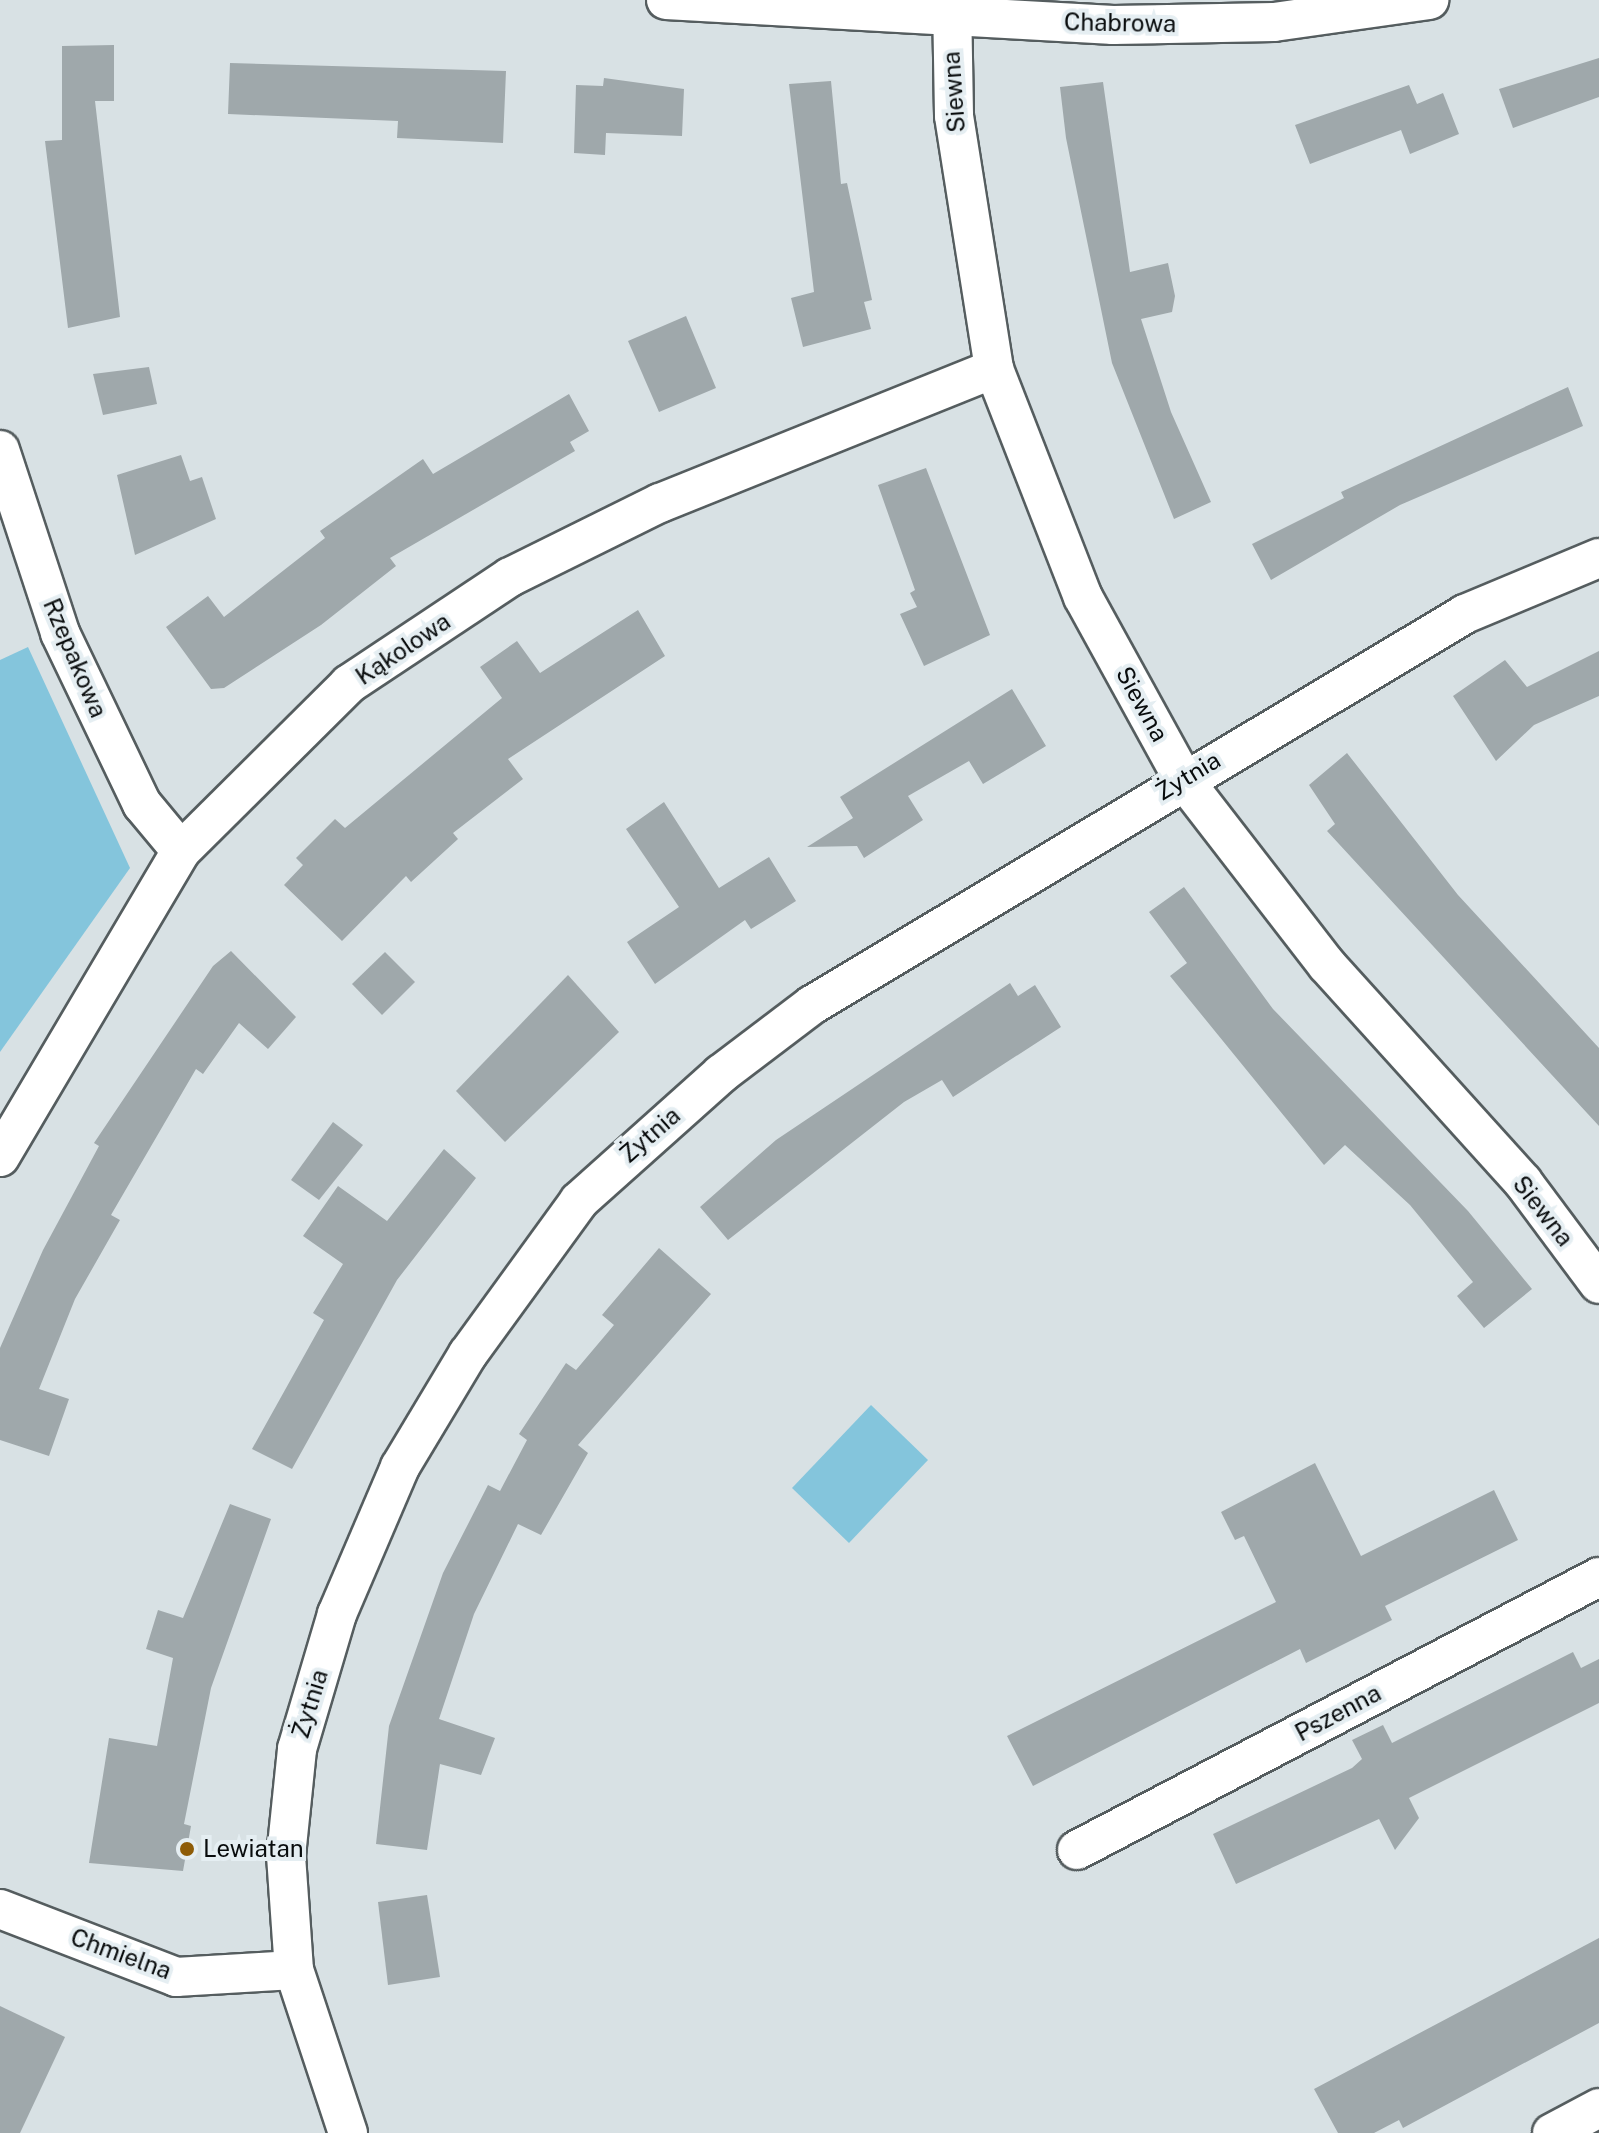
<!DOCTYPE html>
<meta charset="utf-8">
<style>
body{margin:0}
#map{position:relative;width:1599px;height:2133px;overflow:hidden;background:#d8e1e4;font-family:"Public Sans",sans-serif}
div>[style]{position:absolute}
.green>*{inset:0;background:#84c5dc}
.building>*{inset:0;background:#9fa8ab}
.roads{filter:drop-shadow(2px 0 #555d5f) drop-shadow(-2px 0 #555d5f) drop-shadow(0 2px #555d5f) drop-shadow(0 -2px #555d5f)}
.minor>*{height:38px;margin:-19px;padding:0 19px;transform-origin:19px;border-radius:19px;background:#fff}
.dots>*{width:22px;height:22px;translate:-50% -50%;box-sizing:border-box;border:4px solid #e5eef2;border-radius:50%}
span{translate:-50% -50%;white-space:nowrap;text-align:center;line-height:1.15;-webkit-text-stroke:8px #e5eef2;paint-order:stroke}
.street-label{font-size:24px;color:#090c0d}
.poi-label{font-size:24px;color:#090c0d}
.left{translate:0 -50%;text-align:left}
</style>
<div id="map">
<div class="green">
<i style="clip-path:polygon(28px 647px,130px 868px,0 1052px,0 660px)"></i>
<i style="clip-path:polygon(871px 1405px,928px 1460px,849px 1543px,792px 1488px)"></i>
</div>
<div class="building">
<i style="clip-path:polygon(114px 45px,114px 101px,95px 101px,120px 317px,68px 328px,45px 141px,62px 140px,62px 46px)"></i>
<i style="clip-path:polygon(1599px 58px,1599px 97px,1513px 128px,1499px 89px)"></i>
<i style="clip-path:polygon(230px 63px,506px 71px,503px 143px,397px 138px,398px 121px,228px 114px)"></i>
<i style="clip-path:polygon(604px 78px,684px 89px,682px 136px,606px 133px,605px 155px,574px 153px,576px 85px,603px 86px)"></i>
<i style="clip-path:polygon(831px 81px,841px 184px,847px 183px,872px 300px,864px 302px,871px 329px,803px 347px,791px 298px,814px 292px,789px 84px)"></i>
<i style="clip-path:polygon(1103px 82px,1130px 272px,1168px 263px,1175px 296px,1172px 312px,1141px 319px,1171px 412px,1211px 502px,1174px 519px,1112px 363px,1066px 138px,1060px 87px)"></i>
<i style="clip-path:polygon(1409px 85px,1417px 104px,1443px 93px,1459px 134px,1410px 154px,1401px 130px,1310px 164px,1295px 125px)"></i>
<i style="clip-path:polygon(686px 316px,716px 388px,659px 412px,628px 341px)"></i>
<i style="clip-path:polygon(149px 367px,157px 404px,103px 415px,93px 374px)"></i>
<i style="clip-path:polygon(1568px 387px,1583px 426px,1400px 505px,1271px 580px,1252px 544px,1344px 498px,1341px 492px)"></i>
<i style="clip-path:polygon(569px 394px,589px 431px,570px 442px,575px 451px,390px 558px,396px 566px,321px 625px,224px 688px,211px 689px,166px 627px,208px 596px,224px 617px,325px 538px,320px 531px,423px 459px,433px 474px)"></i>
<i style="clip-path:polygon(181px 455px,190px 481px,202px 477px,216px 519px,135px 555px,117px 475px)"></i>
<i style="clip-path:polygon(926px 468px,990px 635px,924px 666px,900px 614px,917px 607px,910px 593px,915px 590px,878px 485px)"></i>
<i style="clip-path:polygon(638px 610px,665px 656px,508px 759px,523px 779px,453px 833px,458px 839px,411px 882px,406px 876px,342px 941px,284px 885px,303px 865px,296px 858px,335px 819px,345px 828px,502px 698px,480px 667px,517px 641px,540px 673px)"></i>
<i style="clip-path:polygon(1599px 651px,1599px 696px,1534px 725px,1496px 761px,1453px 696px,1505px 660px,1527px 687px)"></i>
<i style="clip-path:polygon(1012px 689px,1046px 746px,983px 784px,969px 761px,908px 796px,923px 820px,864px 858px,857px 846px,807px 847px,853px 818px,840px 797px)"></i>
<i style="clip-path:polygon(1347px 753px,1458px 895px,1599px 1048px,1599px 1126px,1327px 831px,1335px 824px,1309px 785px)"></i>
<i style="clip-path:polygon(664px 802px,719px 888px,769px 857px,796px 901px,751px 929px,745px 920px,655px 984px,627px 942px,679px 907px,626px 829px)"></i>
<i style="clip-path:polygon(1184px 887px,1273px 1009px,1468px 1211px,1532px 1289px,1484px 1328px,1457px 1296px,1473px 1282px,1410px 1205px,1345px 1145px,1324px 1165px,1170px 976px,1187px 963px,1149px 912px)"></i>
<i style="clip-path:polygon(231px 951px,296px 1017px,268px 1049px,239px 1023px,203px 1074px,196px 1069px,111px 1215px,120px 1220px,75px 1299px,39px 1389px,69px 1399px,49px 1456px,0 1440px,0 1348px,43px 1250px,99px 1146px,94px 1143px,213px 966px)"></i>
<i style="clip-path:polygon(385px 952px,415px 982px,382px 1015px,352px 984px)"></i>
<i style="clip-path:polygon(568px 975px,619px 1032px,505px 1142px,456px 1091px)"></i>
<i style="clip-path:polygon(1010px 983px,1018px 996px,1035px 985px,1061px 1027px,953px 1097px,942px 1080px,904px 1102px,728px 1240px,700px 1207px,776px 1140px)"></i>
<i style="clip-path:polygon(333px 1122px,363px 1145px,319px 1200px,291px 1180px)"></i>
<i style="clip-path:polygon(444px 1149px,476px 1178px,397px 1280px,292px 1469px,252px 1449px,324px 1320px,313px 1313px,343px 1264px,303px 1236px,338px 1186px,387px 1221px)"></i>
<i style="clip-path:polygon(659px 1248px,711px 1294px,578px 1445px,588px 1453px,541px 1535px,518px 1524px,474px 1614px,439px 1719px,495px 1738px,481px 1775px,440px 1764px,427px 1850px,376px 1844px,389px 1726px,443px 1573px,488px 1485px,500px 1491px,527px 1440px,519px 1434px,566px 1363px,576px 1370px,614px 1325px,602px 1315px)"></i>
<i style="clip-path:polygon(1315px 1463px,1361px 1556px,1494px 1490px,1518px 1540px,1385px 1606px,1392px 1620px,1306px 1663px,1300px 1649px,1033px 1786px,1007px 1736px,1276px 1602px,1244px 1536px,1235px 1540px,1221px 1512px)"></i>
<i style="clip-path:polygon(230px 1504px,271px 1519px,211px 1688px,184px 1824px,191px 1826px,183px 1871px,89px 1863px,109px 1738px,157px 1746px,173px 1658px,146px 1649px,158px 1610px,183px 1618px)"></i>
<i style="clip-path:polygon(1573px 1652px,1581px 1668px,1599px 1659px,1599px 1703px,1409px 1798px,1419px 1818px,1395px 1850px,1379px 1819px,1236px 1884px,1213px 1834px,1352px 1768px,1362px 1759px,1352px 1740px,1383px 1725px,1392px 1743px)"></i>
<i style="clip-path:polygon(427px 1895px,440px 1977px,388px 1985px,378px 1902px)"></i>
<i style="clip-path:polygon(1599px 1938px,1599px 2023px,1403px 2128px,1399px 2120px,1374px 2133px,1338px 2133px,1314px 2089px)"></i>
<i style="clip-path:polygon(0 2006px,65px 2037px,20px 2133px,0 2133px)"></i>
</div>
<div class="roads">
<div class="minor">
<i style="left:666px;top:0;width:448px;rotate:3.2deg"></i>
<i style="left:1113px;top:25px;width:161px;rotate:-1.1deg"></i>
<i style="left:1274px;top:22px;width:157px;rotate:-8.1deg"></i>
<i style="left:952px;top:0;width:116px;rotate:89deg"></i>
<i style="left:954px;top:116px;width:256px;rotate:81deg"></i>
<i style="left:994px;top:369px;width:245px;rotate:68.7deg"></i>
<i style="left:1083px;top:597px;width:208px;rotate:61.2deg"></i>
<i style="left:1183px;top:779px;width:235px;rotate:52.3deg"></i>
<i style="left:1327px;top:965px;width:292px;rotate:47.9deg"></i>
<i style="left:1523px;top:1182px;width:127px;rotate:53.3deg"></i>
<i style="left:0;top:450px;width:193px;rotate:71.8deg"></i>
<i style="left:60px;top:633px;width:190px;rotate:64.4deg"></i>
<i style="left:142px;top:804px;width:61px;rotate:50.3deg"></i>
<i style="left:0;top:1157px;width:356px;rotate:-59.4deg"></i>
<i style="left:181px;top:851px;width:237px;rotate:-44.8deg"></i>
<i style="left:349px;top:684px;width:193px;rotate:-33.6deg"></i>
<i style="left:510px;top:577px;width:167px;rotate:-26.3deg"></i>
<i style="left:660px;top:503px;width:360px;rotate:-21.9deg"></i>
<i style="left:1077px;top:1850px;width:589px;rotate:-27.61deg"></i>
<i style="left:0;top:1909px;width:189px;rotate:21.1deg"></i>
<i style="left:176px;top:1977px;width:118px;rotate:-3.4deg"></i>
<i style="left:348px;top:2133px;width:172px;rotate:-108.3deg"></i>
<i style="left:294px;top:1970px;width:114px;rotate:-94deg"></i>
<i style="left:286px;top:1856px;width:108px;rotate:-84.1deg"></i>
<i style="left:297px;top:1749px;width:141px;rotate:-73.5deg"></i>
<i style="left:337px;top:1614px;width:160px;rotate:-66.8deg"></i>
<i style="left:400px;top:1467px;width:132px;rotate:-59deg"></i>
<i style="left:468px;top:1354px;width:189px;rotate:-54deg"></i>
<i style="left:579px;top:1201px;width:191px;rotate:-41.8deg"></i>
<i style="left:721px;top:1074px;width:114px;rotate:-37.2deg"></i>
<i style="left:812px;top:1005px;width:761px;rotate:-30.91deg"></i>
<i style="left:1465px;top:614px;width:145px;rotate:-22.7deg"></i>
<i style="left:1552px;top:2133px;width:53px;rotate:-28deg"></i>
</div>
</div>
<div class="dots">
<i style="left:187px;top:1849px;background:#8e5c08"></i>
</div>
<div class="street-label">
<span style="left:1120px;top:23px;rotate:1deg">Chabrowa</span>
<span style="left:954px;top:92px;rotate:-94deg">Siewna</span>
<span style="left:403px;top:649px;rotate:-34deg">Kąkolowa</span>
<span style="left:75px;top:658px;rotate:67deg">Rzepakowa</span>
<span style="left:1142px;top:704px;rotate:61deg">Siewna</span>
<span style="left:1188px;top:776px;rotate:-31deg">Żytnia</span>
<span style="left:650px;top:1135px;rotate:-41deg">Żytnia</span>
<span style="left:1543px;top:1211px;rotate:52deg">Siewna</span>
<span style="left:310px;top:1704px;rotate:-73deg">Żytnia</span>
<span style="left:1338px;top:1713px;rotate:-28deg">Pszenna</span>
<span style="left:121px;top:1954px;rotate:20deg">Chmielna</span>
</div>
<div class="poi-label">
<span class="left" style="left:203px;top:1849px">Lewiatan</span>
</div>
</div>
